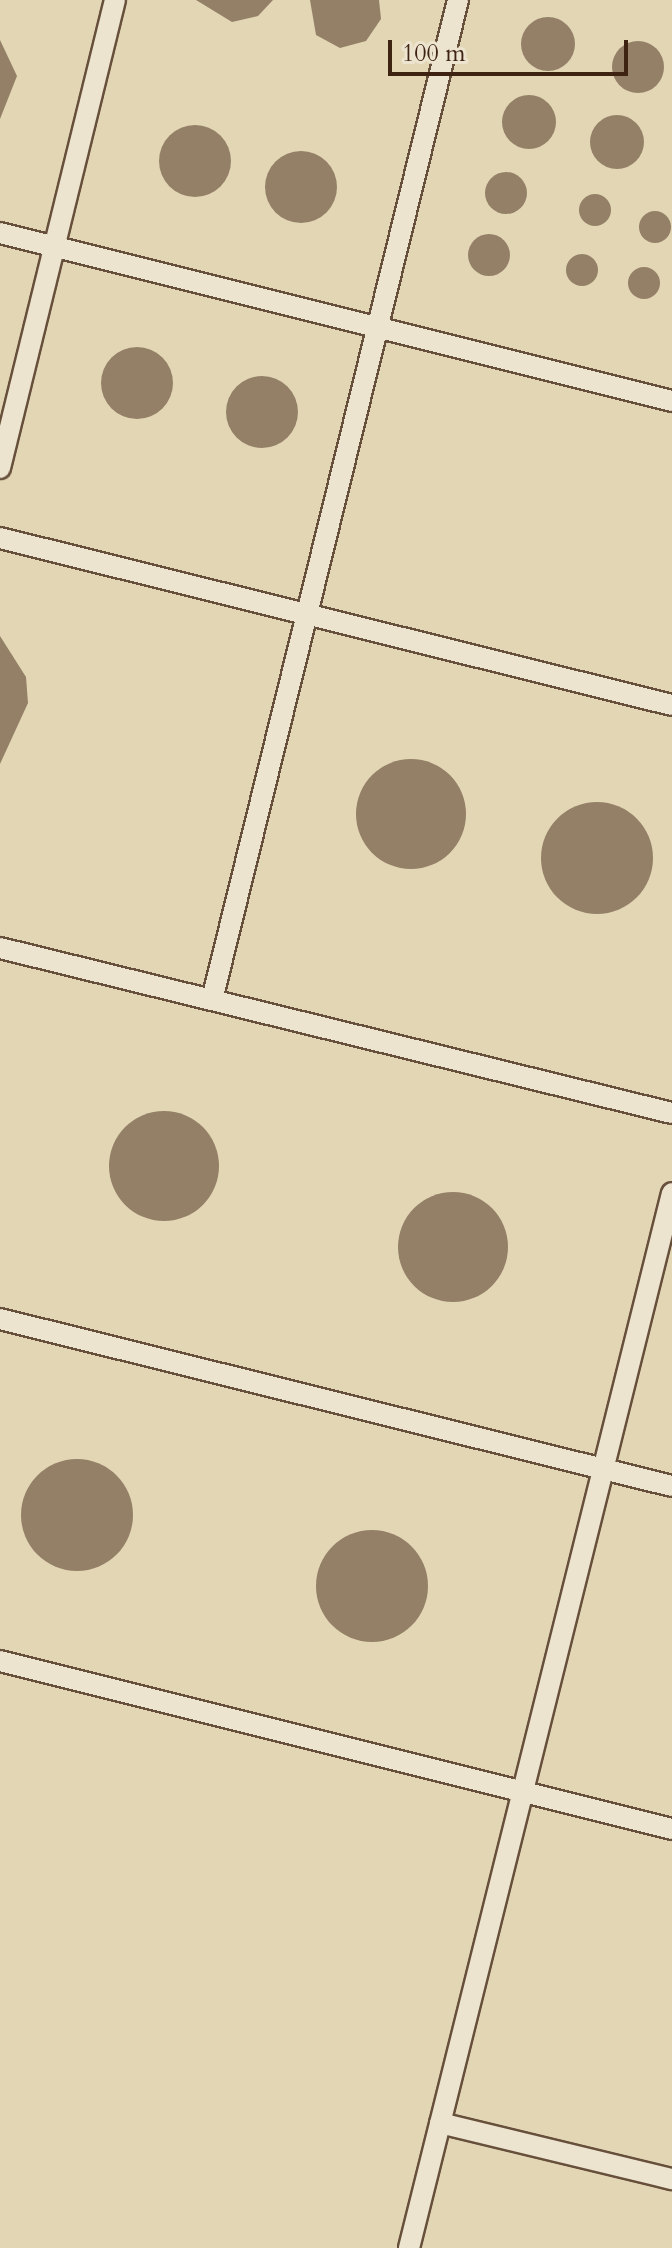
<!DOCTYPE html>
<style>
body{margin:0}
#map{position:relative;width:672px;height:2248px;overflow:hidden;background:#e3d6b5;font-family:Cardo,serif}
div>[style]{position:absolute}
.building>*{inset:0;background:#948067}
.round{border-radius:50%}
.roads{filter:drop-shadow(2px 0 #67503b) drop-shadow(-2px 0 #67503b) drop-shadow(0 2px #67503b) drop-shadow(0 -2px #67503b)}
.minor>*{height:20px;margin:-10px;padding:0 10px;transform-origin:10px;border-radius:10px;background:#ede4cf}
span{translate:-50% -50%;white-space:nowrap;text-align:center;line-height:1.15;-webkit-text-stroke:6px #ede4cf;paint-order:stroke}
.scale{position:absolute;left:388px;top:40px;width:240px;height:36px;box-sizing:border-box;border:4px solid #3e2312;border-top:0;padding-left:10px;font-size:24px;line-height:28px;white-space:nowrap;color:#3e2312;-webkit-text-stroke:6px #ede4cf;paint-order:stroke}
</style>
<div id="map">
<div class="building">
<i style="clip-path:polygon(196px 0,273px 0,258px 16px,232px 22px)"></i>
<i style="clip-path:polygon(310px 0,379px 0,381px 19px,366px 41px,340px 48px,316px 35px)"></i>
<i class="round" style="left:521px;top:17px;width:54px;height:54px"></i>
<i style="clip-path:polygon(0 40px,17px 76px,0 119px)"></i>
<i class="round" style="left:612px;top:41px;width:52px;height:52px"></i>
<i class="round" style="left:502px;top:95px;width:54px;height:54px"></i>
<i class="round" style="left:590px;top:115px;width:54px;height:54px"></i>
<i class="round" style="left:159px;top:125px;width:72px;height:72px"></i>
<i class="round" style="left:265px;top:151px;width:72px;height:72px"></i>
<i class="round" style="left:485px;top:172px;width:42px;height:42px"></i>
<i class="round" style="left:579px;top:194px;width:32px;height:32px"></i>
<i class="round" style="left:639px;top:211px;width:32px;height:32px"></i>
<i class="round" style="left:468px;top:234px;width:42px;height:42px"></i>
<i class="round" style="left:566px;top:254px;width:32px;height:32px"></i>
<i class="round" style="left:628px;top:267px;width:32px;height:32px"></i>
<i class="round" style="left:101px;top:347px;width:72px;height:72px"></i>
<i class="round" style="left:226px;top:376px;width:72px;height:72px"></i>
<i style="clip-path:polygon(0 636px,26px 677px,28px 703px,0 764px)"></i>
<i class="round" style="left:356px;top:759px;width:110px;height:110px"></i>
<i class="round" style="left:541px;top:802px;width:112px;height:112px"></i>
<i class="round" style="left:109px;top:1111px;width:110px;height:110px"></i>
<i class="round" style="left:398px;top:1192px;width:110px;height:110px"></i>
<i class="round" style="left:21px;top:1459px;width:112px;height:112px"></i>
<i class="round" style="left:316px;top:1530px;width:112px;height:112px"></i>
</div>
<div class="roads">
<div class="minor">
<i style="left:0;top:233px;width:693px;rotate:14.04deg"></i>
<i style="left:0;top:468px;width:482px;rotate:-76.2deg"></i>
<i style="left:0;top:538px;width:692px;rotate:13.96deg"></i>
<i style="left:0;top:948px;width:692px;rotate:13.8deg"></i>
<i style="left:212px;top:1000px;width:1030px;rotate:-76.18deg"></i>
<i style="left:0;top:1319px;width:692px;rotate:13.96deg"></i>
<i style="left:0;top:1661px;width:693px;rotate:14.04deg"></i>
<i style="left:440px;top:2123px;width:239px;rotate:13.6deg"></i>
<i style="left:409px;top:2248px;width:1087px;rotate:-76deg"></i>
</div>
</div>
<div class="scale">100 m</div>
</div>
